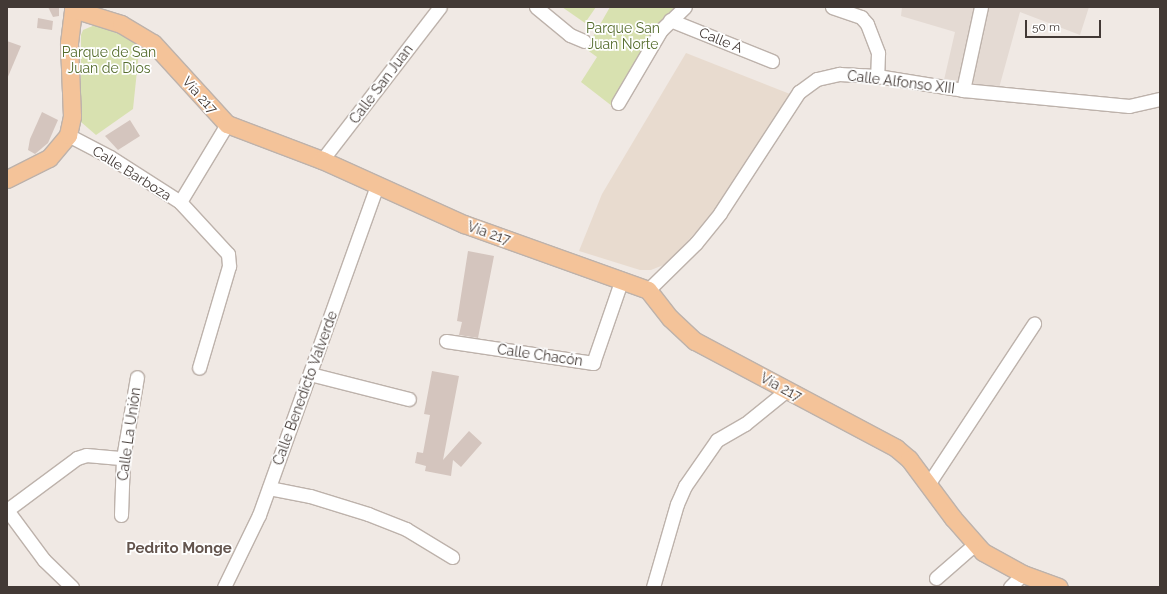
<!DOCTYPE html>
<meta charset="utf-8">
<style>
body{margin:0}
#map{position:relative;width:1167px;height:594px;overflow:hidden;background:#f0e9e4;font-family:Raleway,sans-serif}
div>[style]{position:absolute}
.residential>*{inset:0;background:#e4dad3}
.education>*{inset:0;background:#e8dbcf}
.green>*{inset:0;background:#d8e1b0}
.building>*{inset:0;background:#d4c5be}
.roads{filter:drop-shadow(1px 0 #bdb2ab) drop-shadow(-1px 0 #bdb2ab) drop-shadow(0 1px #bdb2ab) drop-shadow(0 -1px #bdb2ab)}
.minor>*{height:13px;margin:-6.5px;padding:0 6.5px;transform-origin:6.5px;border-radius:6.5px;background:#fff}
.major>*{height:17px;margin:-8.5px;padding:0 8.5px;transform-origin:8.5px;border-radius:8.5px;background:#f4c399}
span{translate:-50% -50%;white-space:nowrap;text-align:center;line-height:1.15;-webkit-text-stroke:3.5px #fff;paint-order:stroke}
.park-label{font-size:14px;color:#566d2e}
.street-label{font-size:14px;color:#423935}
.neighbourhood-label{font-size:15px;color:#63544d;font-weight:700}
.frame{position:absolute;inset:0;border:8px solid #423935;pointer-events:none}
.scale{position:absolute;left:1025px;top:20px;width:76px;height:18px;box-sizing:border-box;border:2px solid #423935;border-top:0;padding-left:5px;font-size:12px;line-height:14px;white-space:nowrap;color:#423935;-webkit-text-stroke:3px #fff;paint-order:stroke}
</style>
<div id="map">
<div class="residential">
<i style="clip-path:polygon(902px 7px,1089px 7px,1080px 35px,1020px 12px,999px 88px,944px 80px,955px 32px,901px 16px)"></i>
</div>
<div class="education">
<i style="clip-path:polygon(686px 53px,790px 94px,712px 215px,666px 264px,651px 270px,640px 270px,579px 251px,602px 194px)"></i>
</div>
<div class="green">
<i style="clip-path:polygon(562px 7px,596px 7px,585px 23px)"></i>
<i style="clip-path:polygon(610px 7px,680px 7px,652px 38px,612px 106px,581px 82px,597px 57px,586px 49px)"></i>
<i style="clip-path:polygon(95px 25px,140px 42px,133px 109px,96px 135px,81px 122px,81px 35px,83px 30px)"></i>
</div>
<div class="building">
<i style="clip-path:polygon(48px 7px,59px 7px,59px 16px,53px 17px)"></i>
<i style="clip-path:polygon(38px 18px,53px 21px,52px 30px,37px 28px)"></i>
<i style="clip-path:polygon(7px 41px,21px 46px,7px 79px)"></i>
<i style="clip-path:polygon(42px 112px,58px 120px,48px 143px,35px 154px,28px 150px,30px 139px)"></i>
<i style="clip-path:polygon(130px 120px,140px 136px,118px 150px,105px 136px)"></i>
<i style="clip-path:polygon(468px 251px,494px 256px,478px 338px,459px 335px,462px 322px,457px 321px)"></i>
<i style="clip-path:polygon(432px 371px,459px 376px,443px 460px,469px 431px,482px 443px,461px 467px,453px 460px,451px 476px,425px 471px,426px 466px,415px 463px,417px 452px,423px 453px,430px 415px,424px 414px)"></i>
</div>
<div class="roads">
<div class="minor">
<i style="left:536px;top:7px;width:44px;rotate:39.5deg"></i>
<i style="left:570px;top:35px;width:15px;rotate:23deg"></i>
<i style="left:832px;top:7px;width:31px;rotate:19deg"></i>
<i style="left:861px;top:17px;width:9px;rotate:49deg"></i>
<i style="left:867px;top:24px;width:31px;rotate:69deg"></i>
<i style="left:878px;top:53px;width:23px;rotate:92deg"></i>
<i style="left:670px;top:20px;width:110px;rotate:21.9deg"></i>
<i style="left:963px;top:90px;width:85px;rotate:-77.8deg"></i>
<i style="left:618px;top:103px;width:85px;rotate:-59.5deg"></i>
<i style="left:661px;top:30px;width:33px;rotate:-44deg"></i>
<i style="left:68px;top:135px;width:47px;rotate:27.6deg"></i>
<i style="left:110px;top:157px;width:83px;rotate:32.7deg"></i>
<i style="left:180px;top:202px;width:91px;rotate:-58.9deg"></i>
<i style="left:322px;top:160px;width:193px;rotate:-52.4deg"></i>
<i style="left:180px;top:202px;width:71px;rotate:47.3deg"></i>
<i style="left:228px;top:254px;width:12px;rotate:85deg"></i>
<i style="left:229px;top:266px;width:106px;rotate:106.4deg"></i>
<i style="left:648px;top:290px;width:67px;rotate:-44.4deg"></i>
<i style="left:696px;top:243px;width:38px;rotate:-51deg"></i>
<i style="left:720px;top:213px;width:145px;rotate:-56.9deg"></i>
<i style="left:799px;top:92px;width:22px;rotate:-36deg"></i>
<i style="left:817px;top:79px;width:23px;rotate:-13deg"></i>
<i style="left:839px;top:74px;width:38px;rotate:3deg"></i>
<i style="left:877px;top:76px;width:87px;rotate:9.2deg"></i>
<i style="left:963px;top:90px;width:167px;rotate:5.5deg"></i>
<i style="left:1129px;top:106px;width:32px;rotate:-13deg"></i>
<i style="left:446px;top:341px;width:149px;rotate:8.5deg"></i>
<i style="left:593px;top:363px;width:89px;rotate:-71deg"></i>
<i style="left:310px;top:374px;width:102px;rotate:14.2deg"></i>
<i style="left:929px;top:483px;width:191px;rotate:-56.6deg"></i>
<i style="left:269px;top:488px;width:42px;rotate:11deg"></i>
<i style="left:310px;top:496px;width:61px;rotate:17.2deg"></i>
<i style="left:368px;top:514px;width:41px;rotate:21.5deg"></i>
<i style="left:406px;top:529px;width:54px;rotate:31.3deg"></i>
<i style="left:7px;top:510px;width:87px;rotate:-36.6deg"></i>
<i style="left:77px;top:458px;width:9px;rotate:-18deg"></i>
<i style="left:86px;top:455px;width:37px;rotate:5deg"></i>
<i style="left:7px;top:510px;width:62px;rotate:53.5deg"></i>
<i style="left:44px;top:560px;width:39px;rotate:44deg"></i>
<i style="left:121px;top:515px;width:57px;rotate:-88deg"></i>
<i style="left:123px;top:458px;width:82px;rotate:-80.2deg"></i>
<i style="left:936px;top:578px;width:52px;rotate:-41.1deg"></i>
<i style="left:224px;top:587px;width:80px;rotate:-64.1deg"></i>
<i style="left:259px;top:515px;width:350px;rotate:-70.3deg"></i>
<i style="left:653px;top:587px;width:86px;rotate:-73.9deg"></i>
<i style="left:677px;top:504px;width:20px;rotate:-66deg"></i>
<i style="left:685px;top:486px;width:56px;rotate:-55.2deg"></i>
<i style="left:717px;top:440px;width:32px;rotate:-30deg"></i>
<i style="left:745px;top:424px;width:54px;rotate:-39deg"></i>
<i style="left:1010px;top:587px;width:18px;rotate:-45deg"></i>
</div>
<div class="major">
<i style="left:7px;top:179px;width:47px;rotate:-26.6deg"></i>
<i style="left:49px;top:158px;width:30px;rotate:-50deg"></i>
<i style="left:68px;top:135px;width:19px;rotate:-78deg"></i>
<i style="left:72px;top:116px;width:73px;rotate:-92.4deg"></i>
<i style="left:69px;top:43px;width:34px;rotate:-83deg"></i>
<i style="left:73px;top:9px;width:50px;rotate:17.4deg"></i>
<i style="left:121px;top:24px;width:37px;rotate:31deg"></i>
<i style="left:153px;top:43px;width:110px;rotate:47.6deg"></i>
<i style="left:227px;top:124px;width:102px;rotate:20.8deg"></i>
<i style="left:322px;top:160px;width:156px;rotate:24.3deg"></i>
<i style="left:464px;top:224px;width:195px;rotate:19.7deg"></i>
<i style="left:648px;top:290px;width:36px;rotate:52deg"></i>
<i style="left:670px;top:318px;width:34px;rotate:43deg"></i>
<i style="left:695px;top:341px;width:228px;rotate:28deg"></i>
<i style="left:896px;top:448px;width:17px;rotate:40deg"></i>
<i style="left:909px;top:459px;width:74px;rotate:53.3deg"></i>
<i style="left:953px;top:518px;width:45px;rotate:48.6deg"></i>
<i style="left:983px;top:552px;width:46px;rotate:28.8deg"></i>
<i style="left:1023px;top:574px;width:38px;rotate:20deg"></i>
</div>
</div>
<div class="park-label">
<span style="left:623px;top:36px">Parque San<br>Juan Norte</span>
<span style="left:109px;top:60px">Parque de San<br>Juan de Dios</span>
</div>
<div class="street-label">
<span style="left:721px;top:40px;rotate:22deg">Calle A</span>
<span style="left:901px;top:82px;rotate:7deg">Calle Alfonso XIII</span>
<span style="left:381px;top:84px;rotate:-53deg">Calle San Juan</span>
<span style="left:200px;top:95px;rotate:48deg">Vía 217</span>
<span style="left:132px;top:173px;rotate:32deg">Calle Barboza</span>
<span style="left:489px;top:233px;rotate:19deg">Vía 217</span>
<span style="left:540px;top:355px;rotate:8deg">Calle Chacón</span>
<span style="left:781px;top:387px;rotate:28deg">Vía 217</span>
<span style="left:305px;top:388px;rotate:-70deg">Calle Benedicto Valverde</span>
<span style="left:129px;top:434px;rotate:-82deg">Calle La Unión</span>
</div>
<div class="neighbourhood-label">
<span style="left:179px;top:549px">Pedrito Monge</span>
</div>
<div class="frame"></div>
<div class="scale">50 m</div>
</div>
